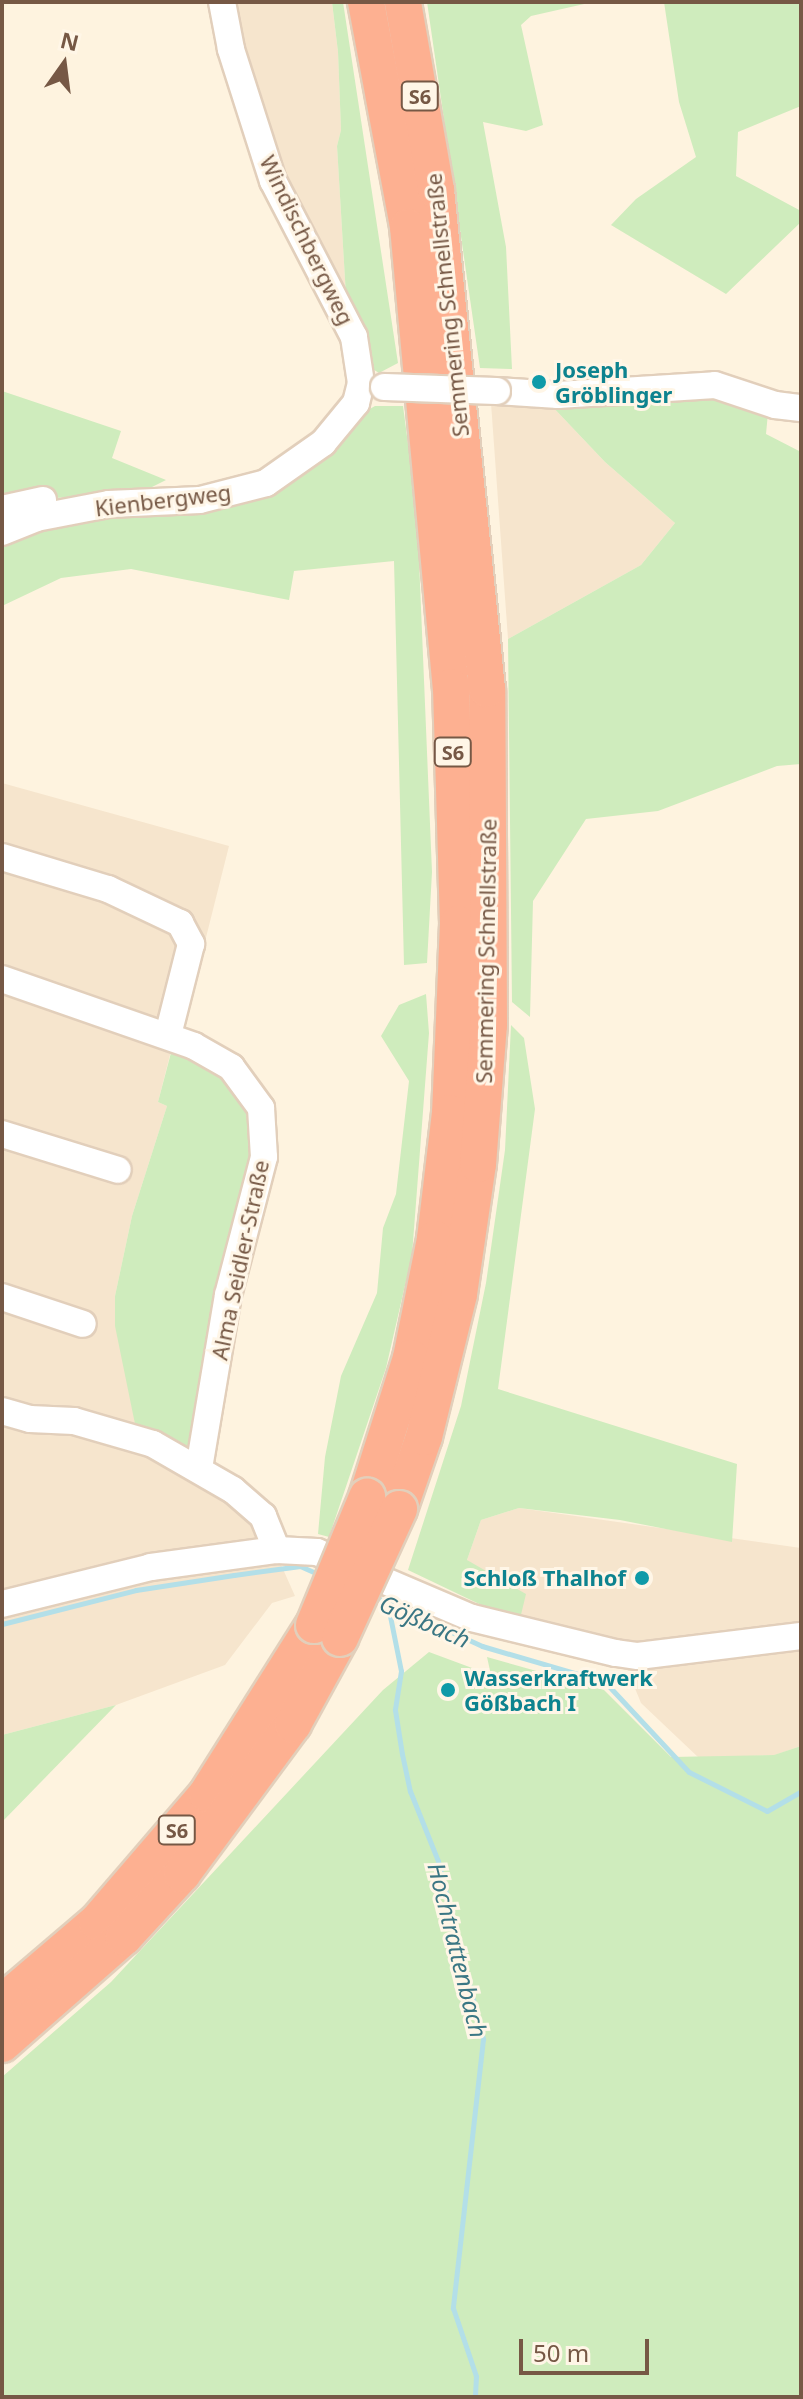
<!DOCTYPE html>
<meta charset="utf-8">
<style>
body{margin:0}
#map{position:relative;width:803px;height:2399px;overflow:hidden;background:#fef3df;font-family:"Noto Sans",sans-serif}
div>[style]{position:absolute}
.residential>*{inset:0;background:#f6e5cd}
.green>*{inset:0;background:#cfecbd}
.stream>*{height:5px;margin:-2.5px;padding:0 2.5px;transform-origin:2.5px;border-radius:2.5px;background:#b3dfe8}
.roads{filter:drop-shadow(2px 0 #e2cfbb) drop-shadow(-2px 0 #e2cfbb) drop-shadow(0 2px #e2cfbb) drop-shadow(0 -2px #e2cfbb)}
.minor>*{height:26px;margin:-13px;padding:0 13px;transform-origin:13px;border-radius:13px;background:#fff}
.highway>*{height:36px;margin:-18px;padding:0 18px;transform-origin:18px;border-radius:18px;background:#fdb091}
.bridges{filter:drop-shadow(2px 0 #e2cfbb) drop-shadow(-2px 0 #e2cfbb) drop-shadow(0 2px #e2cfbb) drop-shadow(0 -2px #e2cfbb)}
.minor-bridge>*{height:26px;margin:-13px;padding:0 13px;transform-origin:13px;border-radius:13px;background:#fff}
.highway-bridge>*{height:36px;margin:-18px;padding:0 18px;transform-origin:18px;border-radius:18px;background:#fdb091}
.dots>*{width:22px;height:22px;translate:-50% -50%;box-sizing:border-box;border:4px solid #fff6e7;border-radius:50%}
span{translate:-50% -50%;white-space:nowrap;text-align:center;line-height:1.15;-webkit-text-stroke:6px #fff6e7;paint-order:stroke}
.shield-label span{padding:2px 6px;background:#fff6e7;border:2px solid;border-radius:6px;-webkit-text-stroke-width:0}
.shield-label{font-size:20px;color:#765845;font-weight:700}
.street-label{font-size:22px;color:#765845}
.culture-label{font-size:22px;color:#0d838f;font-weight:700}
.left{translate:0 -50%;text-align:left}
.right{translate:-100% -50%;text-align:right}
.water-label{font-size:24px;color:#3b7784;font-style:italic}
.frame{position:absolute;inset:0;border:4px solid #765845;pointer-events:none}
.north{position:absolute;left:24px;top:24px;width:80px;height:80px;-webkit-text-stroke:6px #fff6e7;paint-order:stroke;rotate:14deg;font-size:22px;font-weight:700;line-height:32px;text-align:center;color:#765845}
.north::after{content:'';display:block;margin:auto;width:28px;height:36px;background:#765845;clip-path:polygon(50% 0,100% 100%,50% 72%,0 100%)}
.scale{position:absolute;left:519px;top:2339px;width:130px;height:36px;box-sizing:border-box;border:4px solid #765845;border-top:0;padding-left:10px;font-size:24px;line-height:28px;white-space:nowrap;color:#765845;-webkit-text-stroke:6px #fff6e7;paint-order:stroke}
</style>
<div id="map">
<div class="residential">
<i style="clip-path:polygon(215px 2px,332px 2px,338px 52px,341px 130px,337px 146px,346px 296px,295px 211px)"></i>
<i style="clip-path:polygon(491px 403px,549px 403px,605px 462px,675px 523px,641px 565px,508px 639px)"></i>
<i style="clip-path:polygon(2px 783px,229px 846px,182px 1033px,172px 1047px,158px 1102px,167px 1106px,132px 1216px,115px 1296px,136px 1429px,211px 1468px,278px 1558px,295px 1596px,272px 1603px,225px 1665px,116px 1705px,2px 1735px)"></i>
<i style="clip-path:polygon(519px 1508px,801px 1548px,801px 1746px,775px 1755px,699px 1758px,641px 1703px,625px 1664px,516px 1637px,467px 1560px,481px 1520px)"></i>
</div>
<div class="green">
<i style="clip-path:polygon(332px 2px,343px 2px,398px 363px,379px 373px,368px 366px,346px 296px,337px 146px,341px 130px,338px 52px)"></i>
<i style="clip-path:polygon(427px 2px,593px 2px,531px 16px,521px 25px,543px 125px,526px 131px,483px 122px,506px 247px,512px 369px,480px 368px)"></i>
<i style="clip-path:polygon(664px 2px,801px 2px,801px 106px,738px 132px,736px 176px,801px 211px,801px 222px,726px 294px,611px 225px,636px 199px,696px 157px,679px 102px)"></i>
<i style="clip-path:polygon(706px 390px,768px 413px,766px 434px,801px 452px,801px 764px,777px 766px,658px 811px,586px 819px,533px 901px,530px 1017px,512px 1002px,508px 639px,641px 565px,675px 523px,605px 462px,549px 403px)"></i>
<i style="clip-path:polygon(2px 391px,121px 431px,112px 458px,166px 480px,144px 491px,56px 498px,45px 510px,2px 521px)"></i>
<i style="clip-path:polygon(375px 406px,403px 406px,417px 512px,432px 872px,427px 963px,404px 965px,394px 561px,294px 571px,289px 600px,131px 569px,61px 578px,2px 606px,2px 544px,67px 520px,200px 506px)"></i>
<i style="clip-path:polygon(426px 994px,429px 1033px,412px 1255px,386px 1368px,329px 1537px,318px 1534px,325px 1457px,341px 1376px,377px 1293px,383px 1228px,396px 1194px,409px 1081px,381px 1036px,399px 1005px)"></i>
<i style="clip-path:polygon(511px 1025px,524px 1038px,535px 1109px,498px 1389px,737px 1464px,732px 1542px,620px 1520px,519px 1508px,481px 1520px,467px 1560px,526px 1594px,519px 1623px,408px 1570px,461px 1406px,486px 1283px,505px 1150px)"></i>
<i style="clip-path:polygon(172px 1049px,218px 1070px,248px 1098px,256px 1124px,251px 1176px,196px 1447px,179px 1449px,136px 1429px,115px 1326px,115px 1296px,132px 1216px,167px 1106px,158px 1102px)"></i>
<i style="clip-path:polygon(429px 1652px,491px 1675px,487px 1657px,604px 1690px,671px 1757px,774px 1755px,801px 1746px,801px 2397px,2px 2397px,2px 2077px,111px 1982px,383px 1690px)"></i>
<i style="clip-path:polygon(116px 1705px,2px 1822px,2px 1735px)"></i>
</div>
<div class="stream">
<i style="left:373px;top:1596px;width:120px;rotate:24.6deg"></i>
<i style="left:482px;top:1646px;width:128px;rotate:16.3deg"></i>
<i style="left:605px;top:1682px;width:123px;rotate:47deg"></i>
<i style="left:689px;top:1772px;width:87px;rotate:26.6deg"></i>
<i style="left:767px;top:1811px;width:39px;rotate:-30deg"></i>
<i style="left:387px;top:1601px;width:71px;rotate:78.7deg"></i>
<i style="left:401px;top:1671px;width:39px;rotate:99deg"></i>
<i style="left:395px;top:1710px;width:45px;rotate:81deg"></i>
<i style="left:402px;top:1754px;width:38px;rotate:78deg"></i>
<i style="left:410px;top:1791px;width:75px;rotate:68.2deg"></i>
<i style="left:438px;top:1861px;width:184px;rotate:75.8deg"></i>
<i style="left:483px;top:2039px;width:271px;rotate:96.4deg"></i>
<i style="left:453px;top:2308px;width:72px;rotate:71.3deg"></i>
<i style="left:476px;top:2376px;width:21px;rotate:93deg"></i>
<i style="left:2px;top:1624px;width:138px;rotate:-14.2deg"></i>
<i style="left:136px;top:1590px;width:99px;rotate:-8.7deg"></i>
<i style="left:234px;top:1575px;width:67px;rotate:-7.8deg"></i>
<i style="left:300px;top:1566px;width:24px;rotate:24deg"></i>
</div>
<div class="roads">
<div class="minor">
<i style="left:497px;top:391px;width:61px;rotate:3.8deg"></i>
<i style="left:558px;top:395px;width:157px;rotate:-3.6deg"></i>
<i style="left:715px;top:385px;width:63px;rotate:18.4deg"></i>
<i style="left:775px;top:405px;width:26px;rotate:7deg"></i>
<i style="left:2px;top:509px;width:42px;rotate:-12.4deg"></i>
<i style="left:2px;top:532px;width:37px;rotate:-22deg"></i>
<i style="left:36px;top:518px;width:74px;rotate:-10.9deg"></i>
<i style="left:109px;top:504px;width:91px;rotate:-2.5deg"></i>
<i style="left:200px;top:500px;width:68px;rotate:-14.4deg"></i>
<i style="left:266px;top:483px;width:70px;rotate:-35.1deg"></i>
<i style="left:323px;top:443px;width:52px;rotate:-50.5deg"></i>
<i style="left:356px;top:403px;width:21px;rotate:-76deg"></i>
<i style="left:361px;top:383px;width:47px;rotate:-98.7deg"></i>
<i style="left:354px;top:337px;width:176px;rotate:-117.4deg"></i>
<i style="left:273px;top:181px;width:139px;rotate:-107.7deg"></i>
<i style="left:231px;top:49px;width:48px;rotate:-100.8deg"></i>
<i style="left:2px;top:857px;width:111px;rotate:16.8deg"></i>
<i style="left:108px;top:889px;width:80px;rotate:25.3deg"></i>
<i style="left:180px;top:923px;width:24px;rotate:62deg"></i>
<i style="left:191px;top:944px;width:94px;rotate:104.2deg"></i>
<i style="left:2px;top:979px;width:203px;rotate:19.2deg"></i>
<i style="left:194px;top:1046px;width:43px;rotate:29.6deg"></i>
<i style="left:231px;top:1067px;width:51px;rotate:53.8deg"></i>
<i style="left:261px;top:1108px;width:49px;rotate:86.5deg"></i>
<i style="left:264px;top:1157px;width:143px;rotate:104.6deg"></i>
<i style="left:228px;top:1295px;width:176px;rotate:99.5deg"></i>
<i style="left:2px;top:1134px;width:121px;rotate:17.2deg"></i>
<i style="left:2px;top:1297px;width:85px;rotate:18.4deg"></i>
<i style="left:2px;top:1411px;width:29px;rotate:16deg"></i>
<i style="left:30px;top:1419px;width:44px;rotate:2.6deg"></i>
<i style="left:74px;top:1421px;width:82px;rotate:16.2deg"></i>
<i style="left:153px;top:1444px;width:92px;rotate:29.9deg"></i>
<i style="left:233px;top:1490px;width:40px;rotate:41deg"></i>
<i style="left:263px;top:1516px;width:37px;rotate:68deg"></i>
<i style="left:2px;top:1604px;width:154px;rotate:-13.9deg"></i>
<i style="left:151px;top:1567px;width:127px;rotate:-7.7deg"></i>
<i style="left:277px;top:1550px;width:40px;rotate:2.9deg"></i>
<i style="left:317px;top:1552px;width:168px;rotate:23.1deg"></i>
<i style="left:472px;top:1618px;width:148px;rotate:13.7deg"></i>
<i style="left:616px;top:1653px;width:22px;rotate:8deg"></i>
<i style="left:638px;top:1656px;width:164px;rotate:-7deg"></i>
</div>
<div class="highway">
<i style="left:366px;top:2px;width:229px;rotate:79.4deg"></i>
<i style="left:408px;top:227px;width:462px;rotate:84.7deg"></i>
<i style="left:451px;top:687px;width:237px;rotate:88.3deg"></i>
<i style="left:458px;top:924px;width:189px;rotate:92.4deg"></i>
<i style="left:450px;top:1113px;width:127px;rotate:96.8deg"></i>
<i style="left:435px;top:1239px;width:121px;rotate:101.4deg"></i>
<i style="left:411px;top:1358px;width:146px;rotate:107.6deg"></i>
<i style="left:399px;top:1509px;width:76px;rotate:-70.9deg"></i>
<i style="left:424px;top:1437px;width:147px;rotate:-76.2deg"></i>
<i style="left:459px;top:1294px;width:131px;rotate:-81.7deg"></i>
<i style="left:478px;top:1164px;width:139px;rotate:-85.5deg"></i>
<i style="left:489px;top:1025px;width:336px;rotate:-90.3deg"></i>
<i style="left:487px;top:689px;width:502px;rotate:-95.84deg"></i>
<i style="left:436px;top:190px;width:191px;rotate:-100deg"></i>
<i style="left:2px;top:2003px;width:125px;rotate:-40.5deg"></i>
<i style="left:97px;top:1922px;width:169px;rotate:-49.3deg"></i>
<i style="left:207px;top:1794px;width:200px;rotate:-57.7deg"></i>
<i style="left:2px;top:2044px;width:162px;rotate:-41.3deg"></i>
<i style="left:124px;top:1937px;width:86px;rotate:-47.4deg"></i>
<i style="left:182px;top:1874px;width:187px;rotate:-53.5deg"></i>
<i style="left:293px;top:1724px;width:98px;rotate:-61.3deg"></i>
</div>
</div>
<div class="bridges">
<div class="minor-bridge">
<i style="left:384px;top:387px;width:113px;rotate:2deg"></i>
</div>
<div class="highway-bridge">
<i style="left:314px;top:1625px;width:139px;rotate:-67.5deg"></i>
<i style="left:340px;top:1638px;width:142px;rotate:-65.4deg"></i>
</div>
</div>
<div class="dots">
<i style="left:539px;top:382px;background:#0f9aa8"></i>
<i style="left:642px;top:1578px;background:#0f9aa8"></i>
<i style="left:448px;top:1690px;background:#0f9aa8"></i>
</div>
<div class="shield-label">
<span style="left:420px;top:96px">S6</span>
<span style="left:453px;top:752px">S6</span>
<span style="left:177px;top:1830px">S6</span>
</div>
<div class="street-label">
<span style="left:307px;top:240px;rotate:64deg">Windischbergweg</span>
<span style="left:447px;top:305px;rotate:-96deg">Semmering Schnellstraße</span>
<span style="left:163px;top:500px;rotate:-7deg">Kienbergweg</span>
<span style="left:486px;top:951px;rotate:-89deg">Semmering Schnellstraße</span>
<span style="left:240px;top:1260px;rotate:-78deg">Alma Seidler-Straße</span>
</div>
<div class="culture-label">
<span class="left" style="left:555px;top:382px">Joseph<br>Gröblinger</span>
<span class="right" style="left:626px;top:1578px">Schloß Thalhof</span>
<span class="left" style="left:464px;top:1690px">Wasserkraftwerk<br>Gößbach I</span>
</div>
<div class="water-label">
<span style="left:425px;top:1621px;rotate:24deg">Gößbach</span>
<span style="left:458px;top:1950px;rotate:76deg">Hochtrattenbach</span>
</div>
<div class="frame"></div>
<div class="north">N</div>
<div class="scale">50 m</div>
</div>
